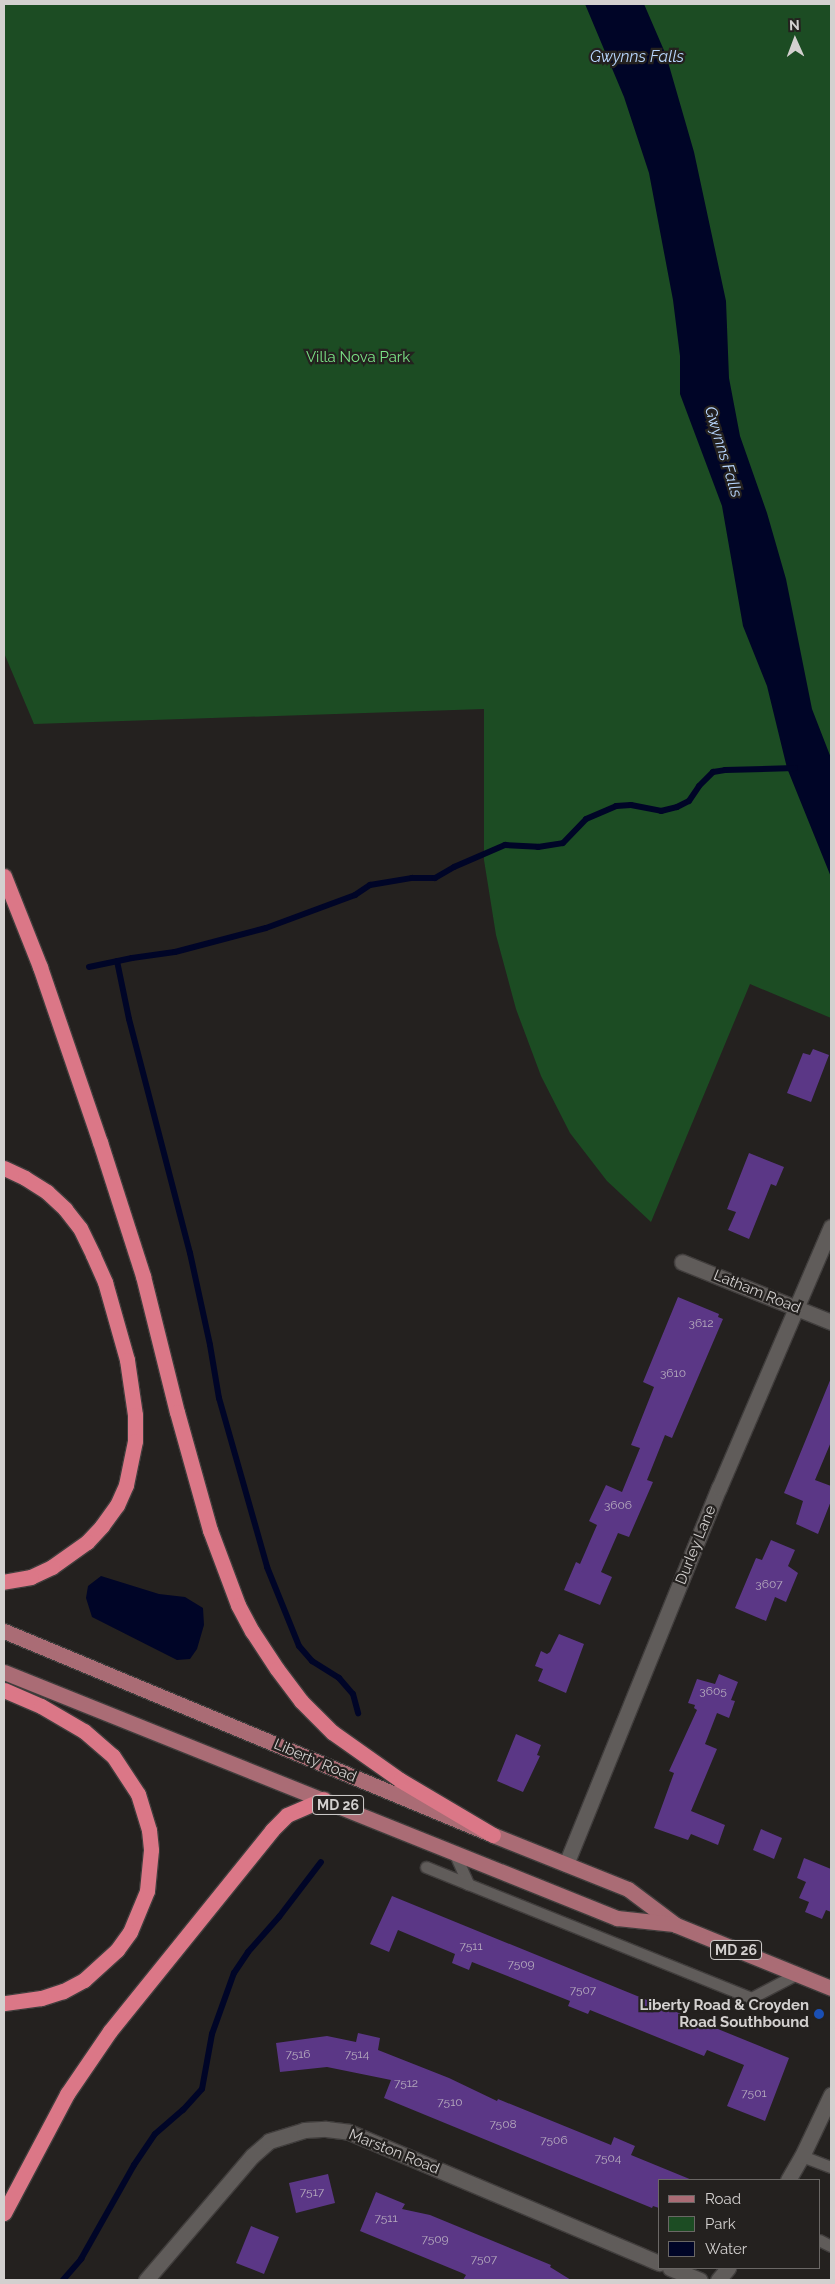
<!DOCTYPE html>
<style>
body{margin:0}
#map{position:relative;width:835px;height:2284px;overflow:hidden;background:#24211f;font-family:Raleway,sans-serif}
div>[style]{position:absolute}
.green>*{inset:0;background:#1c4c23}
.water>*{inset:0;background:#000527}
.stream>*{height:6px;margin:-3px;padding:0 3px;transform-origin:3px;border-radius:3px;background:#000527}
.building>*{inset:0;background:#5b3786}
.roads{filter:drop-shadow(1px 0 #403d3c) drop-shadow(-1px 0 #403d3c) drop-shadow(0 1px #403d3c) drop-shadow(0 -1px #403d3c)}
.lane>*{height:11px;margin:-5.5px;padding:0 5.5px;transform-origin:5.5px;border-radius:5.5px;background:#605c5a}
.street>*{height:15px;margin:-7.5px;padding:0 7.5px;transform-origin:7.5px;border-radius:7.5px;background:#605c5a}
.primary>*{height:15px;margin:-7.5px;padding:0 7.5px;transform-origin:7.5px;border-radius:7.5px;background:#aa6c75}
.highway>*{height:15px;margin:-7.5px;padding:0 7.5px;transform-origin:7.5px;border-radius:7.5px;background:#db7787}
.dots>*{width:14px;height:14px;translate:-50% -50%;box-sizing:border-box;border:2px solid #24211f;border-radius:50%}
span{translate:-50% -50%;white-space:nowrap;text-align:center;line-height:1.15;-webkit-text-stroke:4.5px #24211f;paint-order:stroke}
.number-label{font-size:12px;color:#b5aabd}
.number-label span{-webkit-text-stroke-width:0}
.shield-label span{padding:1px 4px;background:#24211f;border:1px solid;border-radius:4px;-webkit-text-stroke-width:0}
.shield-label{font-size:14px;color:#d3d0cf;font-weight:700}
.park-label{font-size:15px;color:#7be286}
.street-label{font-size:15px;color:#d3d0cf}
.poi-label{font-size:15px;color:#d3d0cf;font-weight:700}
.right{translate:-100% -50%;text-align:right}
.water-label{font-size:16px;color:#b9d7ff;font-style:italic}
.frame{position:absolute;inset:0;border:5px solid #d3d0cf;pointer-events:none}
.legend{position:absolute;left:658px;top:2179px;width:162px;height:90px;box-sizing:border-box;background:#24211f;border:1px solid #6a6765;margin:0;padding:6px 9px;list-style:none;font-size:15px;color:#d3d0cf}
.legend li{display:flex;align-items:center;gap:10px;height:25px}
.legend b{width:25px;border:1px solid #6a6765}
.north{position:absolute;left:770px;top:15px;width:50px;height:50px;-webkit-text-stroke:4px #24211f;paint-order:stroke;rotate:358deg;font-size:14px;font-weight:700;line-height:20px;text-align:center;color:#d3d0cf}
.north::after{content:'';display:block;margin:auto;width:18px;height:22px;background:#d3d0cf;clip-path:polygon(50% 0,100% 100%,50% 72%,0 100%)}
</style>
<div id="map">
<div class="green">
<i style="clip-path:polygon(4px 4px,831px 4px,831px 1018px,750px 984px,651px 1222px,607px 1181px,570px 1133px,541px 1076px,516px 1009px,496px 935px,484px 860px,484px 709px,34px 724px,4px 653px)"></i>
</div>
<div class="water">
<i style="clip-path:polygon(585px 4px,644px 4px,666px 55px,694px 152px,726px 301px,729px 378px,740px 436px,767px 513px,786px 579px,812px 709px,831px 758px,831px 877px,787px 768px,767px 686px,743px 626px,722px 506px,680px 394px,680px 356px,673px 300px,649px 173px,624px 97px)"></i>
<i style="clip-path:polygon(101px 1576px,159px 1594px,185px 1597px,203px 1608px,204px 1625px,197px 1649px,190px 1659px,177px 1660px,92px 1617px,86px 1598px,88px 1586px)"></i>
</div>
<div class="stream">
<i style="left:117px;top:961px;width:59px;rotate:78.3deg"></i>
<i style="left:129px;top:1019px;width:242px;rotate:75.4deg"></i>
<i style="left:190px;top:1253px;width:94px;rotate:77.7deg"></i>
<i style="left:210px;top:1345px;width:54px;rotate:80.4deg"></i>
<i style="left:219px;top:1398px;width:176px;rotate:74.1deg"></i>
<i style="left:267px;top:1567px;width:85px;rotate:67.9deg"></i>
<i style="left:299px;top:1646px;width:20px;rotate:49deg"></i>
<i style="left:312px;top:1661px;width:32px;rotate:32deg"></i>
<i style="left:339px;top:1678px;width:21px;rotate:49deg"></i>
<i style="left:353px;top:1694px;width:20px;rotate:75deg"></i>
<i style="left:89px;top:967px;width:44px;rotate:-11.8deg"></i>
<i style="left:132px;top:958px;width:43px;rotate:-7.9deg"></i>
<i style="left:175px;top:952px;width:94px;rotate:-14.8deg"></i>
<i style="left:266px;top:928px;width:95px;rotate:-20.3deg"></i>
<i style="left:355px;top:895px;width:18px;rotate:-34deg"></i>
<i style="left:370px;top:885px;width:43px;rotate:-9.5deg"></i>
<i style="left:412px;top:878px;width:23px"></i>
<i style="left:435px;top:878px;width:22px;rotate:-30deg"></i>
<i style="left:454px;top:867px;width:56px;rotate:-23.3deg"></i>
<i style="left:505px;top:845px;width:33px;rotate:3deg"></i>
<i style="left:538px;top:847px;width:25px;rotate:-9deg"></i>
<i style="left:563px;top:843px;width:33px;rotate:-46deg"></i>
<i style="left:586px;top:819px;width:33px;rotate:-23deg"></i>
<i style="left:616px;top:806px;width:15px;rotate:-4deg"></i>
<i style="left:631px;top:805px;width:31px;rotate:11deg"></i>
<i style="left:661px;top:811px;width:16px;rotate:-14deg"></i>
<i style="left:677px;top:807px;width:13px;rotate:-27deg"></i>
<i style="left:689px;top:801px;width:18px;rotate:-56deg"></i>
<i style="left:699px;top:786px;width:20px;rotate:-45deg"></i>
<i style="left:713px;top:772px;width:12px;rotate:-9deg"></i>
<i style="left:725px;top:770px;width:70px;rotate:-1.6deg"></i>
<i style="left:63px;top:2280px;width:28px;rotate:-49deg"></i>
<i style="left:81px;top:2259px;width:108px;rotate:-60.6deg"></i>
<i style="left:134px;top:2165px;width:37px;rotate:-56deg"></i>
<i style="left:155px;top:2134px;width:37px;rotate:-41deg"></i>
<i style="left:183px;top:2110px;width:28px;rotate:-48deg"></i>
<i style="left:202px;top:2089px;width:56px;rotate:-79.7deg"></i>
<i style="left:212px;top:2034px;width:65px;rotate:-70.2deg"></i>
<i style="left:234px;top:1973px;width:25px;rotate:-56deg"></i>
<i style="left:248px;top:1952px;width:47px;rotate:-48.5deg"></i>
<i style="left:279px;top:1917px;width:69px;rotate:-52.6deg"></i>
</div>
<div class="building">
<i style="clip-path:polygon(813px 1049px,829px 1055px,811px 1102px,787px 1093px,803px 1053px,810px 1055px)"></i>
<i style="clip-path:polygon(749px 1153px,784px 1167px,776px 1186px,771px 1184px,749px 1239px,728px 1230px,736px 1212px,727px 1209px)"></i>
<i style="clip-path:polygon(678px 1297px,719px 1314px,718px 1317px,723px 1319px,672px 1438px,665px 1435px,647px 1480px,653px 1482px,629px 1537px,618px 1533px,601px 1572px,612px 1577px,600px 1605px,564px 1590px,576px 1562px,580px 1564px,597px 1525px,589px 1521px,606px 1485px,622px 1492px,640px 1448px,631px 1445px,654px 1387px,643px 1382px)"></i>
<i style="clip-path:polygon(831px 1378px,831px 1442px,815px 1480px,831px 1486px,831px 1501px,818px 1534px,796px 1524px,803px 1501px,784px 1493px)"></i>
<i style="clip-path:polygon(771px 1540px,795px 1550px,788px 1566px,798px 1573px,786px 1602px,775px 1597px,766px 1621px,735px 1608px,756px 1558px,762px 1560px)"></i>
<i style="clip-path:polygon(559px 1634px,584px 1644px,566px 1693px,538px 1681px,543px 1669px,535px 1666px,541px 1651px,547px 1654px,550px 1652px)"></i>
<i style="clip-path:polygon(719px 1674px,738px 1682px,731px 1700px,735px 1701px,729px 1718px,717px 1713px,705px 1744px,717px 1749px,691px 1811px,725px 1825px,718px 1845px,691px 1834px,688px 1840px,654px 1828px,674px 1773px,669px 1771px,697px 1710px,694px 1708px,695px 1705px,688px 1703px,697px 1679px,715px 1684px)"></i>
<i style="clip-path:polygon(516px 1734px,541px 1745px,537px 1755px,540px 1756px,523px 1792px,497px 1781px)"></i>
<i style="clip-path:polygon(761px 1829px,782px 1838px,774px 1859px,753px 1850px)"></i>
<i style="clip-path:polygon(804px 1858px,831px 1869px,831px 1912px,826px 1910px,822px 1919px,805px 1912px,809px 1902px,799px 1898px,806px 1882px,797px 1878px)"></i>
<i style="clip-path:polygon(392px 1896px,789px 2058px,765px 2121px,727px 2106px,744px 2065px,707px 2050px,704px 2056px,590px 2010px,588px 2014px,568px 2006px,570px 2001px,472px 1962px,469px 1970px,452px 1963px,455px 1954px,398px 1930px,389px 1952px,370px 1944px)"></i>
<i style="clip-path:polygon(358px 2033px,380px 2038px,378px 2050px,449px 2078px,497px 2101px,498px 2099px,611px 2145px,614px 2137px,635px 2146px,631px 2155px,692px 2180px,659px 2180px,659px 2208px,653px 2206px,652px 2208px,384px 2098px,391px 2080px,327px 2067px,280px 2072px,276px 2043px,327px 2036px,356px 2042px)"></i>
<i style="clip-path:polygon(328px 2174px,335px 2203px,296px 2213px,289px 2183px)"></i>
<i style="clip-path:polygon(376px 2192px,405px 2204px,402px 2209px,430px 2215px,551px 2265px,550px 2267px,571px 2280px,463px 2280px,466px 2275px,462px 2273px,360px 2231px)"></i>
<i style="clip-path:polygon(251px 2226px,279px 2237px,264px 2274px,236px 2263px)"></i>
</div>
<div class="roads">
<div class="lane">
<i style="left:454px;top:1852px;width:35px;rotate:66deg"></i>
<i style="left:468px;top:1884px;width:305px;rotate:21.9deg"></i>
<i style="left:751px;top:1998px;width:52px;rotate:-27.6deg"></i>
<i style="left:426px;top:1867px;width:45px;rotate:22deg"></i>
<i style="left:802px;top:2156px;width:31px;rotate:21deg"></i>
<i style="left:819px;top:2240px;width:13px;rotate:27deg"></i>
</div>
<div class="street">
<i style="left:682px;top:1262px;width:161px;rotate:21.9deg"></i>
<i style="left:566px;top:1864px;width:406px;rotate:-67.9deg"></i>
<i style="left:719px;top:1488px;width:284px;rotate:-66.8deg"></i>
<i style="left:788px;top:2180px;width:28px;rotate:-60deg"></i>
<i style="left:802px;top:2156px;width:68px;rotate:-64.6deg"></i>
<i style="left:670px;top:2268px;width:32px;rotate:22deg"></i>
<i style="left:146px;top:2280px;width:163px;rotate:-49.5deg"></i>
<i style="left:252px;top:2156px;width:23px;rotate:-41deg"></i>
<i style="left:269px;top:2141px;width:37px;rotate:-17deg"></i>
<i style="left:304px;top:2130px;width:22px;rotate:-3deg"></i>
<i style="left:326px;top:2129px;width:23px;rotate:7deg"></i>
<i style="left:349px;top:2132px;width:337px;rotate:22.9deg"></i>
<i style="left:718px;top:2280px;width:16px;rotate:-50deg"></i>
</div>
<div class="primary">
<i style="left:4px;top:1631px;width:530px;rotate:22.64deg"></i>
<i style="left:493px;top:1835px;width:145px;rotate:21.8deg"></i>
<i style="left:628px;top:1889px;width:60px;rotate:36.9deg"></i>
<i style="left:676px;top:1925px;width:167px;rotate:22.1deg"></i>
<i style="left:4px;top:1672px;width:661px;rotate:21.87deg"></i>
<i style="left:617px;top:1918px;width:57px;rotate:6deg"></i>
</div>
<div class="highway">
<i style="left:4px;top:876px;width:98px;rotate:68.4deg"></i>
<i style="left:40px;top:967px;width:185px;rotate:71.1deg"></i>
<i style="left:100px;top:1142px;width:141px;rotate:72.2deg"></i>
<i style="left:143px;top:1276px;width:140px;rotate:76deg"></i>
<i style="left:177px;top:1412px;width:123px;rotate:74.4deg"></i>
<i style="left:210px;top:1530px;width:80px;rotate:69.5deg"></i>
<i style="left:238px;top:1605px;width:30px;rotate:62deg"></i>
<i style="left:252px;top:1631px;width:45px;rotate:56.7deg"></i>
<i style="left:277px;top:1669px;width:40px;rotate:53deg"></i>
<i style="left:301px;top:1701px;width:44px;rotate:45deg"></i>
<i style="left:332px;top:1732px;width:83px;rotate:35.2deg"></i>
<i style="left:400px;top:1780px;width:108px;rotate:30.6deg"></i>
<i style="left:4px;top:1168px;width:23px;rotate:25deg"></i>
<i style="left:25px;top:1178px;width:26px;rotate:32deg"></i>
<i style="left:47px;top:1192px;width:25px;rotate:43deg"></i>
<i style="left:65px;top:1209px;width:24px;rotate:52deg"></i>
<i style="left:80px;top:1228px;width:30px;rotate:64deg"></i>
<i style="left:93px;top:1255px;width:30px;rotate:66deg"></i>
<i style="left:105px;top:1282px;width:81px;rotate:74.2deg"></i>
<i style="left:127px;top:1360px;width:56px;rotate:81.7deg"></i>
<i style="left:135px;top:1415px;width:26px;rotate:90deg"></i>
<i style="left:135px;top:1441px;width:45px;rotate:101.6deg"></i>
<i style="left:126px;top:1485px;width:22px;rotate:114deg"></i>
<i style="left:117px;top:1505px;width:26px;rotate:126deg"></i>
<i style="left:102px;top:1526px;width:22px;rotate:133deg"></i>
<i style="left:87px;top:1542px;width:43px;rotate:144.5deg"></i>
<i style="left:52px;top:1567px;width:23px;rotate:155deg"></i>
<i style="left:31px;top:1577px;width:27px;rotate:170deg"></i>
<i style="left:4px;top:1690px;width:40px;rotate:23.4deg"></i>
<i style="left:41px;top:1706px;width:50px;rotate:30.2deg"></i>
<i style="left:84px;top:1731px;width:38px;rotate:41deg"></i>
<i style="left:113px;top:1756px;width:45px;rotate:56.7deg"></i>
<i style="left:138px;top:1794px;width:38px;rotate:73deg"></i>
<i style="left:149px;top:1830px;width:20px;rotate:84deg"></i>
<i style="left:151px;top:1850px;width:41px;rotate:95.6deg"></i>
<i style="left:147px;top:1891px;width:44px;rotate:112.5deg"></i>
<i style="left:130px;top:1932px;width:22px;rotate:126deg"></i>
<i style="left:117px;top:1950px;width:45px;rotate:137.7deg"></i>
<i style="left:84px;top:1980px;width:24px;rotate:152deg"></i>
<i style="left:63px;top:1991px;width:23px;rotate:162deg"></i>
<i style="left:41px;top:1998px;width:37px;rotate:172deg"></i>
<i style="left:4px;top:2213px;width:135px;rotate:-62.1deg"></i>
<i style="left:67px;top:2094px;width:76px;rotate:-55.7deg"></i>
<i style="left:110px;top:2031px;width:258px;rotate:-51.1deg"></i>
<i style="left:272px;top:1830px;width:21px;rotate:-45deg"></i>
<i style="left:287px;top:1815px;width:40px;rotate:-23.4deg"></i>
</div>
</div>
<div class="dots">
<i style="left:819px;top:2014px;background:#1a4fb4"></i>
</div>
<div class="number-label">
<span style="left:701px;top:1324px">3612</span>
<span style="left:673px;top:1374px">3610</span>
<span style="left:618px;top:1506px">3606</span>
<span style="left:769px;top:1585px">3607</span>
<span style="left:713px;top:1692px">3605</span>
<span style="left:471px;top:1947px">7511</span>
<span style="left:521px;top:1965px">7509</span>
<span style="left:583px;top:1991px">7507</span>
<span style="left:298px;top:2055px">7516</span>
<span style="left:357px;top:2055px">7514</span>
<span style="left:406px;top:2084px">7512</span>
<span style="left:754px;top:2094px">7501</span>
<span style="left:450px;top:2103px">7510</span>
<span style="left:503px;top:2125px">7508</span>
<span style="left:554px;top:2141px">7506</span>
<span style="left:608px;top:2159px">7504</span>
<span style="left:312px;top:2193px">7517</span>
<span style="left:386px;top:2219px">7511</span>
<span style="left:435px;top:2240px">7509</span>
<span style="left:484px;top:2260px">7507</span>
</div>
<div class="shield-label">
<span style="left:338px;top:1805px">MD 26</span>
<span style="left:736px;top:1950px">MD 26</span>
</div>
<div class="park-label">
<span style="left:358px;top:358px">Villa Nova Park</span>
</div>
<div class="street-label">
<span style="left:757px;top:1292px;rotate:22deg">Latham Road</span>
<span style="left:696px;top:1545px;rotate:-68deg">Durley Lane</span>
<span style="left:315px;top:1761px;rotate:23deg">Liberty Road</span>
<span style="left:394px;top:2152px;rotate:22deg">Marston Road</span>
</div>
<div class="poi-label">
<span class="right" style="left:809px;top:2014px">Liberty Road &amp; Croyden<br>Road Southbound</span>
</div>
<div class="water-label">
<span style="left:637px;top:57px">Gwynns Falls</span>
<span style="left:723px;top:452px;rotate:73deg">Gwynns Falls</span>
</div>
<div class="frame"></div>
<ul class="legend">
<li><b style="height:6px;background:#aa6c75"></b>Road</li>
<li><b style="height:14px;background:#1c4c23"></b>Park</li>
<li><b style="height:14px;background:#000527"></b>Water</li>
</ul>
<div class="north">N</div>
</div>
